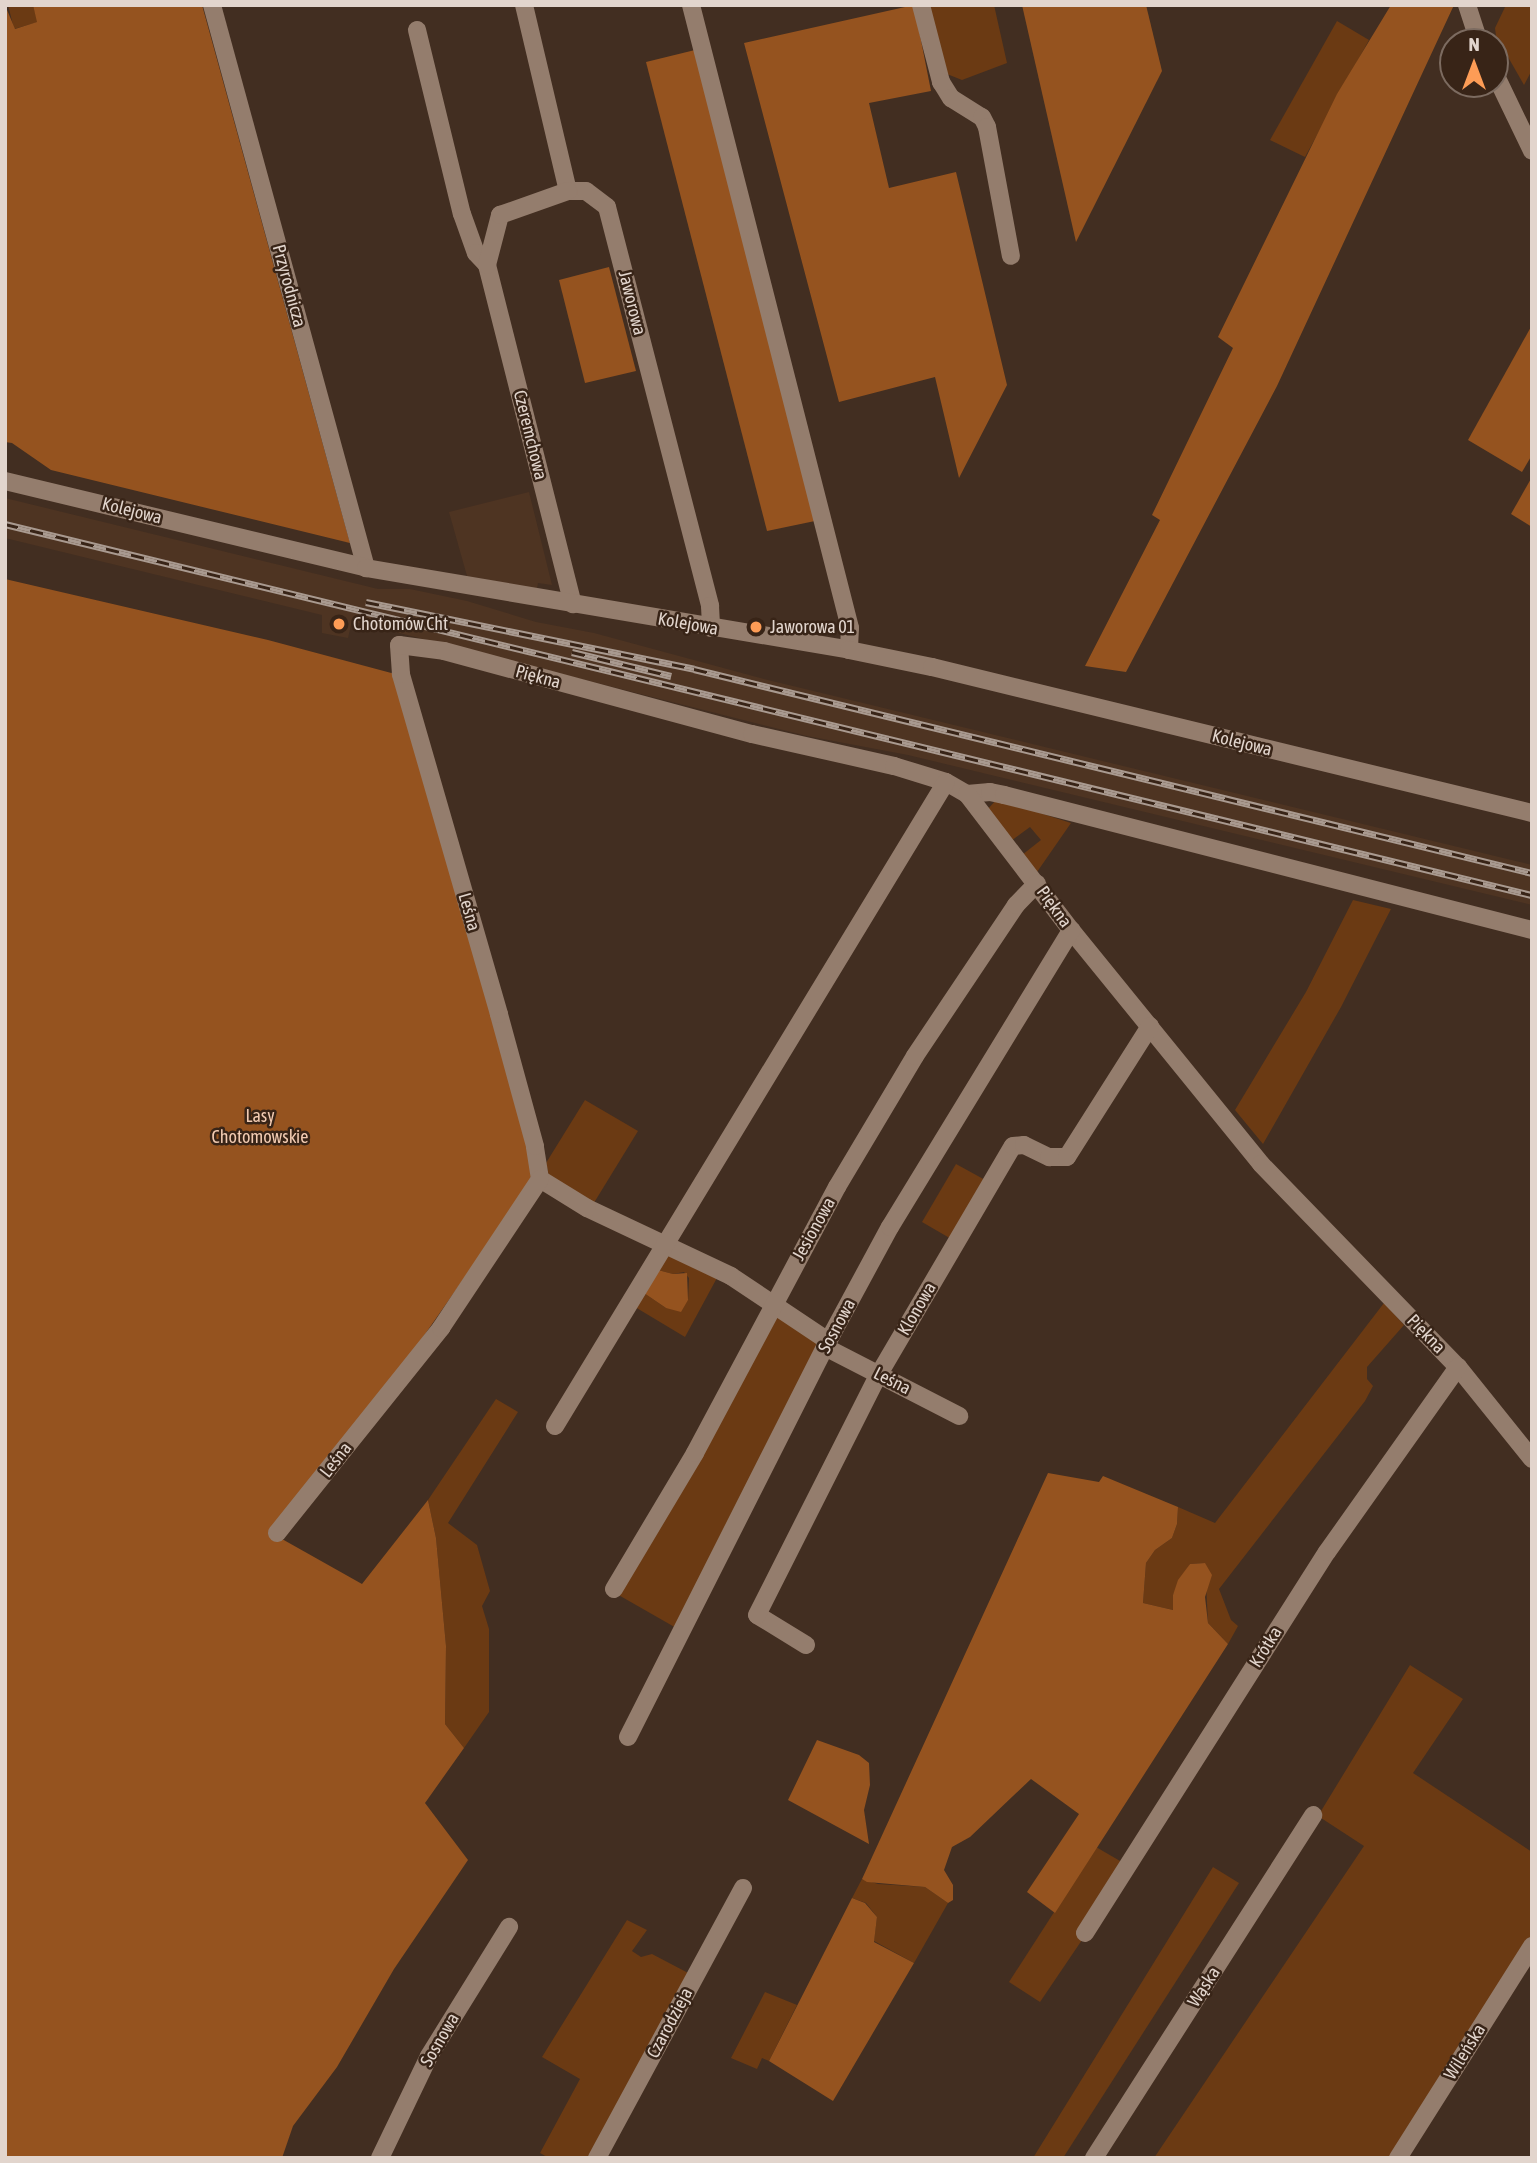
<!DOCTYPE html>
<meta charset="utf-8">
<style>
body{margin:0}
#map{position:relative;width:1537px;height:2163px;overflow:hidden;background:#422e21;font-family:"Asap Condensed",sans-serif}
div>[style]{position:absolute}
.built>*{inset:0;background:#4e3422}
.green>*{inset:0;background:#6b3a13}
.forest>*{inset:0;background:#95531f}
.minor>*{height:18px;margin:-9px;padding:0 9px;transform-origin:9px;border-radius:9px;background:#947d6d}
.rail>*{height:7px;margin-top:-3.5px;transform-origin:0;background:repeating-linear-gradient(90deg,#382417 0 13px,#a99a90 0 26px);box-sizing:border-box;border-block:2px solid #a99a90}
.dots>*{width:19px;height:19px;translate:-50% -50%;box-sizing:border-box;border:4px solid #382417;border-radius:50%}
span{translate:-50% -50%;white-space:nowrap;text-align:center;line-height:1.15;-webkit-text-stroke:5px #382417;paint-order:stroke}
.street-label{font-size:18px;color:#e2d5cd}
.poi-label{font-size:18px;color:#e2d5cd}
.left{translate:0 -50%;text-align:left}
.park-label{font-size:18px;color:#f2cbb2}
.frame{position:absolute;inset:0;border:7px solid #e2d5cd;pointer-events:none}
.north{position:absolute;left:1439px;top:28px;width:70px;height:70px;box-sizing:border-box;background:#382417;border:2px solid #7c6b60;border-radius:50%;rotate:0deg;font-size:19px;font-weight:700;line-height:28px;text-align:center;color:#e2d5cd}
.north::after{content:'';display:block;margin:auto;width:24px;height:32px;background:#fd9c56;clip-path:polygon(50% 0,100% 100%,50% 72%,0 100%)}
</style>
<div id="map">
<div class="built">
<i style="clip-path:polygon(529px 492px,552px 585px,538px 583px,537px 589px,467px 576px,449px 512px)"></i>
<i style="clip-path:polygon(5px 498px,378px 589px,410px 589px,467px 601px,536px 622px,594px 633px,768px 680px,1532px 865px,1532px 905px,908px 755px,807px 736px,352px 621px,348px 638px,322px 633px,322px 615px,5px 538px)"></i>
</div>
<div class="green">
<i style="clip-path:polygon(8px 5px,33px 5px,38px 22px,14px 29px)"></i>
<i style="clip-path:polygon(929px 5px,994px 5px,1007px 63px,962px 80px,947px 74px)"></i>
<i style="clip-path:polygon(1506px 5px,1532px 5px,1532px 70px,1524px 85px,1496px 36px,1495px 28px)"></i>
<i style="clip-path:polygon(1337px 21px,1369px 40px,1305px 157px,1270px 140px)"></i>
<i style="clip-path:polygon(997px 799px,1071px 823px,1037px 872px,1022px 855px,1041px 840px,1030px 827px,1011px 841px,987px 810px)"></i>
<i style="clip-path:polygon(1353px 900px,1391px 909px,1341px 1007px,1263px 1144px,1235px 1110px,1306px 992px)"></i>
<i style="clip-path:polygon(585px 1100px,638px 1131px,592px 1206px,550px 1181px,546px 1163px)"></i>
<i style="clip-path:polygon(956px 1164px,987px 1181px,953px 1240px,922px 1222px)"></i>
<i style="clip-path:polygon(675px 1255px,718px 1276px,685px 1337px,635px 1307px,644px 1293px,666px 1308px,688px 1300px,689px 1278px,684px 1272px,673px 1274px,658px 1270px,666px 1257px)"></i>
<i style="clip-path:polygon(1384px 1303px,1404px 1325px,1367px 1367px,1367px 1379px,1373px 1386px,1365px 1401px,1219px 1589px,1231px 1620px,1238px 1626px,1228px 1644px,1208px 1623px,1205px 1563px,1190px 1564px,1173px 1595px,1173px 1610px,1143px 1603px,1146px 1563px,1155px 1550px,1172px 1538px,1177px 1524px,1178px 1507px,1215px 1523px)"></i>
<i style="clip-path:polygon(776px 1312px,823px 1341px,678px 1629px,615px 1593px)"></i>
<i style="clip-path:polygon(496px 1399px,518px 1412px,448px 1523px,477px 1545px,490px 1591px,482px 1606px,489px 1629px,489px 1712px,464px 1748px,445px 1724px,446px 1646px,436px 1538px,428px 1500px)"></i>
<i style="clip-path:polygon(1410px 1665px,1463px 1699px,1413px 1773px,1532px 1852px,1532px 1934px,1392px 2158px,1154px 2158px,1364px 1846px,1318px 1816px)"></i>
<i style="clip-path:polygon(1096px 1847px,1127px 1865px,1084px 1937px,1040px 2002px,1009px 1982px)"></i>
<i style="clip-path:polygon(1213px 1867px,1239px 1883px,1063px 2158px,1033px 2158px)"></i>
<i style="clip-path:polygon(862px 1879px,878px 1884px,925px 1887px,948px 1903px,914px 1963px,874px 1941px,877px 1917px,866px 1903px,852px 1898px)"></i>
<i style="clip-path:polygon(627px 1920px,647px 1930px,632px 1951px,641px 1957px,652px 1954px,692px 1975px,592px 2158px,549px 2158px,540px 2153px,580px 2079px,542px 2057px)"></i>
<i style="clip-path:polygon(765px 1992px,797px 2005px,769px 2061px,762px 2058px,757px 2069px,731px 2058px)"></i>
</div>
<div class="forest">
<i style="clip-path:polygon(5px 5px,15px 29px,37px 22px,33px 5px,202px 5px,350px 543px,51px 470px,12px 443px,5px 442px)"></i>
<i style="clip-path:polygon(914px 5px,931px 91px,869px 103px,889px 188px,956px 172px,1007px 385px,959px 478px,935px 377px,839px 402px,744px 43px)"></i>
<i style="clip-path:polygon(1022px 5px,1146px 5px,1162px 71px,1076px 242px)"></i>
<i style="clip-path:polygon(1391px 5px,1454px 5px,1277px 386px,1126px 672px,1085px 666px,1160px 520px,1152px 515px,1233px 348px,1218px 337px,1337px 94px)"></i>
<i style="clip-path:polygon(695px 50px,815px 521px,767px 531px,646px 62px)"></i>
<i style="clip-path:polygon(609px 267px,636px 371px,585px 383px,559px 280px)"></i>
<i style="clip-path:polygon(1532px 325px,1532px 455px,1522px 472px,1468px 440px)"></i>
<i style="clip-path:polygon(1532px 477px,1532px 527px,1511px 514px)"></i>
<i style="clip-path:polygon(5px 579px,268px 640px,395px 674px,529px 1141px,531px 1176px,527px 1188px,282px 1539px,362px 1584px,428px 1500px,436px 1538px,446px 1646px,445px 1724px,464px 1748px,425px 1803px,468px 1860px,394px 1969px,337px 2067px,293px 2126px,282px 2158px,5px 2158px)"></i>
<i style="clip-path:polygon(658px 1270px,673px 1274px,687px 1273px,688px 1300px,681px 1312px,666px 1308px,644px 1293px)"></i>
<i style="clip-path:polygon(1048px 1473px,1099px 1482px,1103px 1476px,1178px 1507px,1177px 1524px,1172px 1538px,1155px 1550px,1146px 1563px,1143px 1603px,1173px 1610px,1173px 1595px,1178px 1580px,1190px 1564px,1205px 1563px,1212px 1575px,1205px 1597px,1208px 1623px,1228px 1644px,1055px 1913px,1027px 1892px,1079px 1814px,1031px 1779px,970px 1837px,952px 1847px,944px 1870px,953px 1885px,953px 1900px,948px 1903px,925px 1887px,867px 1882px,862px 1879px)"></i>
<i style="clip-path:polygon(817px 1740px,859px 1755px,869px 1763px,870px 1785px,864px 1810px,869px 1844px,788px 1800px)"></i>
<i style="clip-path:polygon(852px 1898px,865px 1903px,877px 1917px,874px 1942px,914px 1963px,833px 2101px,769px 2061px)"></i>
</div>
<div class="minor">
<i style="left:212px;top:5px;width:584px;rotate:74.7deg"></i>
<i style="left:524px;top:5px;width:191px;rotate:76.7deg"></i>
<i style="left:568px;top:191px;width:18px"></i>
<i style="left:586px;top:191px;width:26px;rotate:37deg"></i>
<i style="left:607px;top:207px;width:412px;rotate:75.5deg"></i>
<i style="left:710px;top:606px;width:22px;rotate:87deg"></i>
<i style="left:691px;top:5px;width:643px;rotate:75.68deg"></i>
<i style="left:850px;top:628px;width:22px;rotate:93deg"></i>
<i style="left:921px;top:5px;width:80px;rotate:75.4deg"></i>
<i style="left:941px;top:82px;width:19px;rotate:58deg"></i>
<i style="left:951px;top:98px;width:36px;rotate:32deg"></i>
<i style="left:982px;top:117px;width:11px;rotate:63deg"></i>
<i style="left:987px;top:127px;width:131px;rotate:79.5deg"></i>
<i style="left:1467px;top:5px;width:39px;rotate:72deg"></i>
<i style="left:417px;top:30px;width:189px;rotate:76.3deg"></i>
<i style="left:462px;top:214px;width:41px;rotate:70.3deg"></i>
<i style="left:476px;top:253px;width:16px;rotate:47deg"></i>
<i style="left:487px;top:265px;width:350px;rotate:75.8deg"></i>
<i style="left:1495px;top:74px;width:85px;rotate:64.3deg"></i>
<i style="left:487px;top:265px;width:52px;rotate:-75.4deg"></i>
<i style="left:500px;top:215px;width:72px;rotate:-19.4deg"></i>
<i style="left:5px;top:481px;width:371px;rotate:13.5deg"></i>
<i style="left:366px;top:568px;width:490px;rotate:9.6deg"></i>
<i style="left:849px;top:650px;width:85px;rotate:11.6deg"></i>
<i style="left:932px;top:667px;width:618px;rotate:13.68deg"></i>
<i style="left:967px;top:794px;width:23px;rotate:-5deg"></i>
<i style="left:990px;top:792px;width:14px;rotate:12deg"></i>
<i style="left:1004px;top:795px;width:545px;rotate:14.34deg"></i>
<i style="left:828px;top:1341px;width:117px;rotate:-146.2deg"></i>
<i style="left:731px;top:1276px;width:159px;rotate:-154.7deg"></i>
<i style="left:587px;top:1208px;width:55px;rotate:-148.3deg"></i>
<i style="left:540px;top:1179px;width:33px;rotate:-99deg"></i>
<i style="left:535px;top:1146px;width:137px;rotate:-105.3deg"></i>
<i style="left:499px;top:1014px;width:354px;rotate:-106.1deg"></i>
<i style="left:401px;top:674px;width:29px;rotate:-94deg"></i>
<i style="left:399px;top:645px;width:45px;rotate:7.6deg"></i>
<i style="left:444px;top:651px;width:319px;rotate:15.1deg"></i>
<i style="left:752px;top:734px;width:146px;rotate:12.7deg"></i>
<i style="left:894px;top:766px;width:54px;rotate:17.1deg"></i>
<i style="left:946px;top:782px;width:24px;rotate:30deg"></i>
<i style="left:967px;top:794px;width:171px;rotate:52.6deg"></i>
<i style="left:1071px;top:930px;width:301px;rotate:50.9deg"></i>
<i style="left:1261px;top:1164px;width:283px;rotate:45.9deg"></i>
<i style="left:1458px;top:1367px;width:118px;rotate:51.2deg"></i>
<i style="left:825px;top:1347px;width:151px;rotate:27.2deg"></i>
<i style="left:555px;top:1426px;width:753px;rotate:-58.74deg"></i>
<i style="left:277px;top:1533px;width:263px;rotate:-51.3deg"></i>
<i style="left:441px;top:1328px;width:179px;rotate:-56.4deg"></i>
<i style="left:614px;top:1589px;width:158px;rotate:-59.2deg"></i>
<i style="left:695px;top:1453px;width:302px;rotate:-61.9deg"></i>
<i style="left:837px;top:1187px;width:152px;rotate:-59.2deg"></i>
<i style="left:915px;top:1056px;width:182px;rotate:-56.2deg"></i>
<i style="left:1016px;top:905px;width:30px;rotate:-46deg"></i>
<i style="left:806px;top:1645px;width:57px;rotate:-148.5deg"></i>
<i style="left:757px;top:1615px;width:270px;rotate:-63.2deg"></i>
<i style="left:879px;top:1374px;width:264px;rotate:-59.6deg"></i>
<i style="left:1013px;top:1146px;width:11px;rotate:-5deg"></i>
<i style="left:1024px;top:1145px;width:28px;rotate:26deg"></i>
<i style="left:1049px;top:1157px;width:18px"></i>
<i style="left:1067px;top:1157px;width:155px;rotate:-57.6deg"></i>
<i style="left:628px;top:1737px;width:437px;rotate:-63.2deg"></i>
<i style="left:825px;top:1347px;width:136px;rotate:-61.6deg"></i>
<i style="left:890px;top:1227px;width:348px;rotate:-58.6deg"></i>
<i style="left:1085px;top:1933px;width:451px;rotate:-57.6deg"></i>
<i style="left:1327px;top:1552px;width:227px;rotate:-54.7deg"></i>
<i style="left:380px;top:2158px;width:113px;rotate:-64.3deg"></i>
<i style="left:429px;top:2056px;width:152px;rotate:-58.2deg"></i>
<i style="left:597px;top:2158px;width:307px;rotate:-61.6deg"></i>
<i style="left:1094px;top:2158px;width:407px;rotate:-57.4deg"></i>
<i style="left:1398px;top:2158px;width:251px;rotate:-57.7deg"></i>
</div>
<div class="rail">
<i style="left:5px;top:524px;width:1571px;rotate:13.66deg"></i>
<i style="left:366px;top:602px;width:335px;rotate:11.5deg"></i>
<i style="left:694px;top:669px;width:862px;rotate:13.68deg"></i>
<i style="left:572px;top:652px;width:102px;rotate:13.6deg"></i>
</div>
<div class="dots">
<i style="left:339px;top:624px;background:#fd9c56"></i>
<i style="left:756px;top:627px;background:#fd9c56"></i>
</div>
<div class="street-label">
<span style="left:289px;top:286px;rotate:75deg">Przyrodnicza</span>
<span style="left:632px;top:303px;rotate:76deg">Jaworowa</span>
<span style="left:530px;top:435px;rotate:76deg">Czeremchowa</span>
<span style="left:132px;top:511px;rotate:14deg">Kolejowa</span>
<span style="left:688px;top:624px;rotate:10deg">Kolejowa</span>
<span style="left:538px;top:677px;rotate:15deg">Piękna</span>
<span style="left:1242px;top:743px;rotate:14deg">Kolejowa</span>
<span style="left:1054px;top:907px;rotate:54deg">Piękna</span>
<span style="left:469px;top:912px;rotate:74deg">Leśna</span>
<span style="left:814px;top:1229px;rotate:-61deg">Jesionowa</span>
<span style="left:917px;top:1309px;rotate:-60deg">Klonowa</span>
<span style="left:837px;top:1326px;rotate:-62deg">Sosnowa</span>
<span style="left:1426px;top:1334px;rotate:46deg">Piękna</span>
<span style="left:892px;top:1381px;rotate:27deg">Leśna</span>
<span style="left:336px;top:1460px;rotate:-52deg">Leśna</span>
<span style="left:1266px;top:1647px;rotate:-58deg">Krótka</span>
<span style="left:1204px;top:1987px;rotate:-57deg">Wąska</span>
<span style="left:670px;top:2023px;rotate:-62deg">Czarodzieja</span>
<span style="left:440px;top:2040px;rotate:-60deg">Sosnowa</span>
<span style="left:1465px;top:2052px;rotate:-58deg">Wileńska</span>
</div>
<div class="poi-label">
<span class="left" style="left:353px;top:624px">Chotomów Cht</span>
<span class="left" style="left:770px;top:627px">Jaworowa 01</span>
</div>
<div class="park-label">
<span style="left:260px;top:1127px">Lasy<br>Chotomowskie</span>
</div>
<div class="frame"></div>
<div class="north">N</div>
</div>
